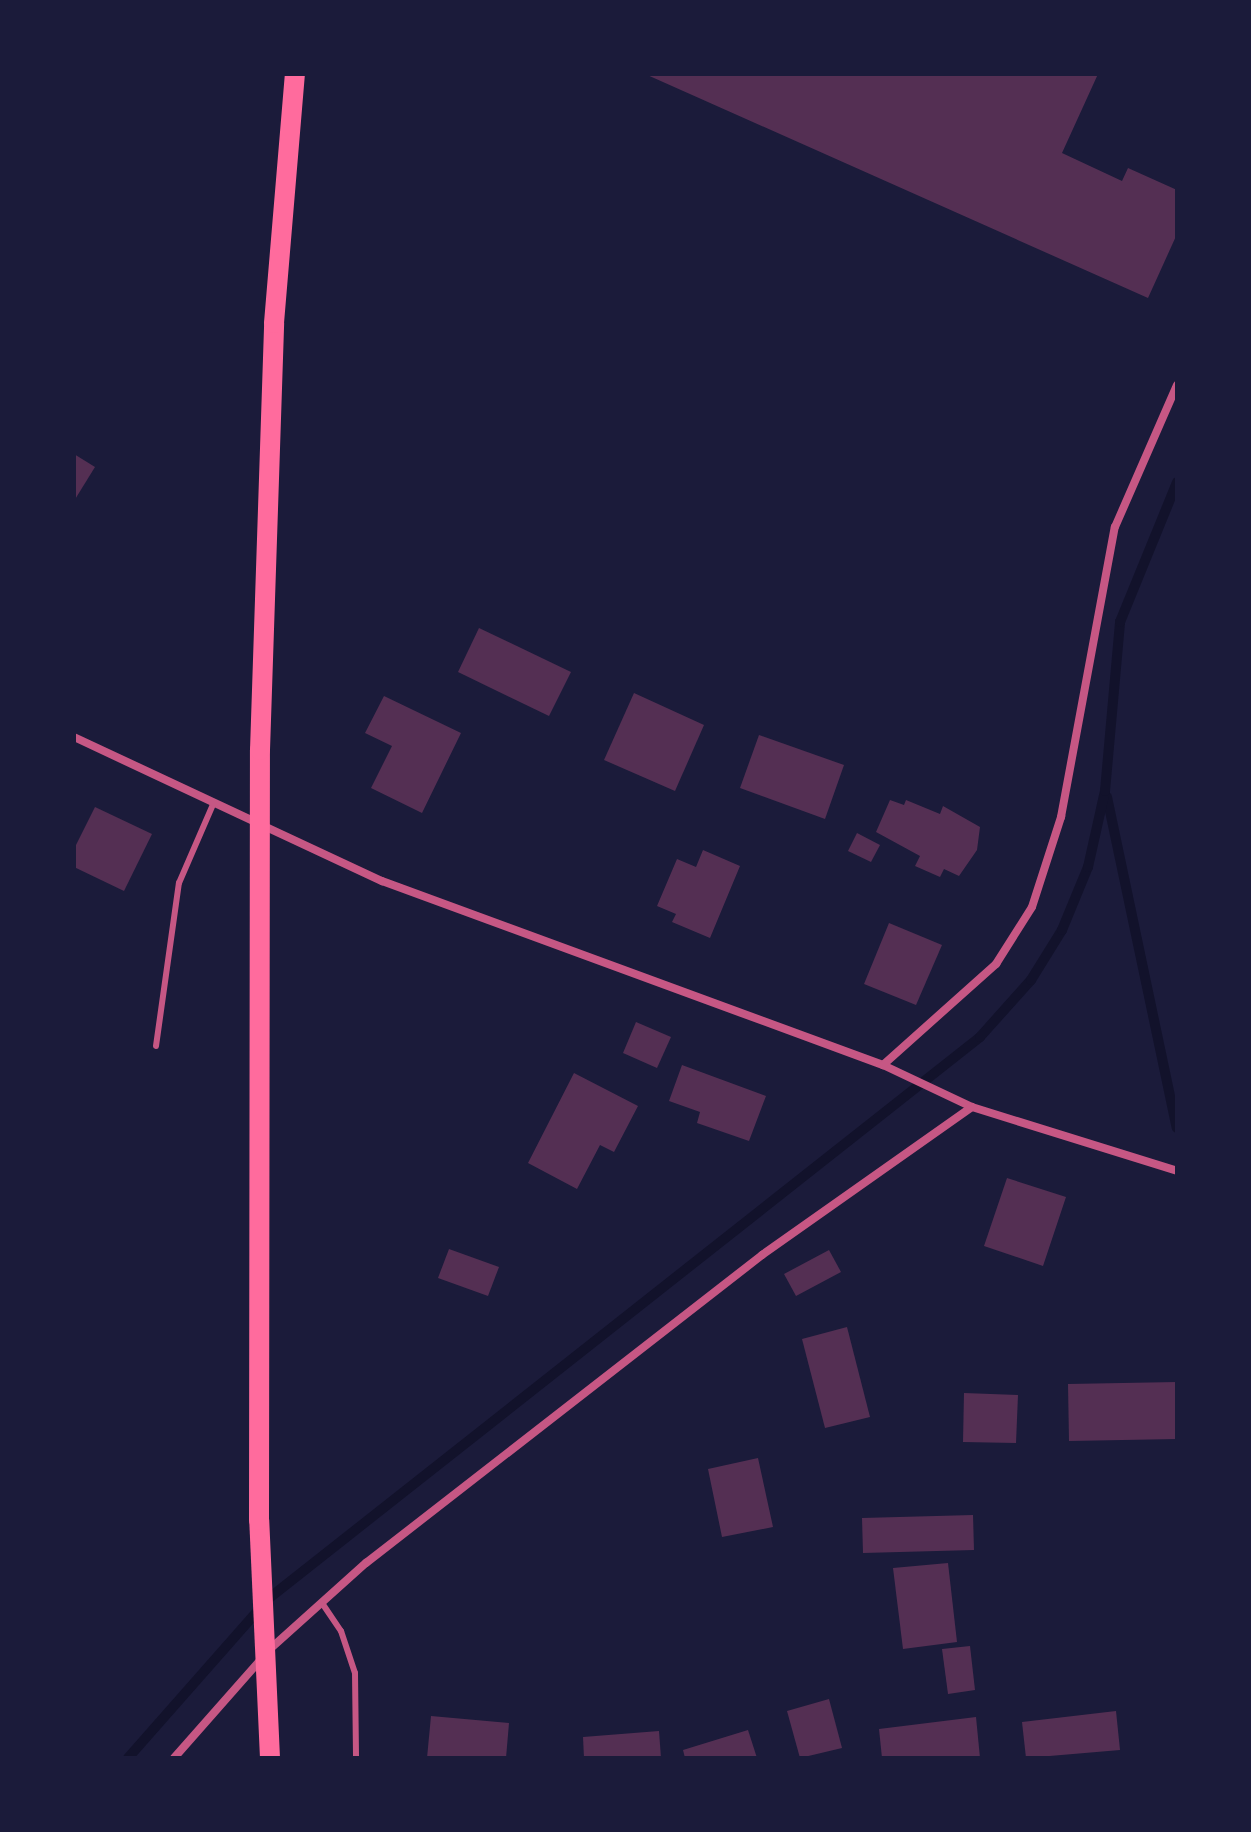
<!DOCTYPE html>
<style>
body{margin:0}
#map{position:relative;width:1251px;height:1832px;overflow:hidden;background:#1b1b3a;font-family:"IBM Plex Sans",sans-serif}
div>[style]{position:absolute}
.stream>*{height:10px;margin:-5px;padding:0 5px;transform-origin:5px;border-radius:5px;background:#12122b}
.building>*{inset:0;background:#542f53}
.service>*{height:6px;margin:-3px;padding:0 3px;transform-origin:3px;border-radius:3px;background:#c65784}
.minor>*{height:8px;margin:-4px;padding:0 4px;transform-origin:4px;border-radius:4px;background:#c65784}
.primary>*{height:20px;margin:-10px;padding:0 10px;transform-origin:10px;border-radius:10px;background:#ff6b9d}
span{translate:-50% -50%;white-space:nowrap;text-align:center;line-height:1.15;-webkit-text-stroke:6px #1b1b3a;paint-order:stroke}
.frame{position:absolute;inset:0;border:76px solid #1b1b3a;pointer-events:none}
</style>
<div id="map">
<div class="stream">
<i style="left:1107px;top:797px;width:338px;rotate:78.1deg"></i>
<i style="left:128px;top:1758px;width:212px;rotate:-48.6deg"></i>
<i style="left:268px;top:1599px;width:907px;rotate:-38.28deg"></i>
<i style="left:980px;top:1037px;width:76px;rotate:-48.2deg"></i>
<i style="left:1031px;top:980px;width:59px;rotate:-58.2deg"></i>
<i style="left:1062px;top:930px;width:68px;rotate:-67.6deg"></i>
<i style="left:1088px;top:867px;width:78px;rotate:-77.4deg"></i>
<i style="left:1105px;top:791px;width:170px;rotate:-84.9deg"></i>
<i style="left:1120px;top:622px;width:151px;rotate:-67.8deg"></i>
</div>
<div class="building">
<i style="clip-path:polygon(645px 74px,1098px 74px,1062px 153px,1122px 181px,1128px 168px,1177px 190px,1177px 234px,1148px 298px)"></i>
<i style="clip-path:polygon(74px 454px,95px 467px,74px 501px)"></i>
<i style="clip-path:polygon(479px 628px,571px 672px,549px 716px,458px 672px)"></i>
<i style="clip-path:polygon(634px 693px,704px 725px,675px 791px,604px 760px)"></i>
<i style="clip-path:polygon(384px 696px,461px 733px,422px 813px,371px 788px,392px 746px,365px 733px)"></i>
<i style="clip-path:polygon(759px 735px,844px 765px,825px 819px,740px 788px)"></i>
<i style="clip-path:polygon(890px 800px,904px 805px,906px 800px,940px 814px,943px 806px,980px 827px,977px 850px,959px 876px,944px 869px,940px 877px,915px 866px,920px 856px,876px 832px)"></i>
<i style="clip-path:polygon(95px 807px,152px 834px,124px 891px,74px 867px,74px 849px)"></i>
<i style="clip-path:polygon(857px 833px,880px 845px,871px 862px,848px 851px)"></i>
<i style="clip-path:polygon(703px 850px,740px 866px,710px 938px,672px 922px,676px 914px,657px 906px,677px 859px,696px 867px)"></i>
<i style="clip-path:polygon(889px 923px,942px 945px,916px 1005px,864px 984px)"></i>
<i style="clip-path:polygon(636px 1022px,671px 1037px,657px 1068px,623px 1053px)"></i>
<i style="clip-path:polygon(682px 1065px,766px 1096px,749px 1141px,697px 1123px,700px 1112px,669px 1101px)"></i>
<i style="clip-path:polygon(574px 1073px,638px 1106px,614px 1152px,600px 1145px,577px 1189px,528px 1163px)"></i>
<i style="clip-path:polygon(1007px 1178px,1066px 1197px,1043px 1266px,984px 1246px)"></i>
<i style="clip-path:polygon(449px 1249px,499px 1267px,488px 1296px,438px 1278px)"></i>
<i style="clip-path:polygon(829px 1250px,841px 1272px,796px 1296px,784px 1274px)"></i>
<i style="clip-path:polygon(847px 1327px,870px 1417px,825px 1428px,802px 1339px)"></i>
<i style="clip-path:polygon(1177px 1382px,1177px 1439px,1069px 1441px,1068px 1384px)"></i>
<i style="clip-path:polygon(964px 1393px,1018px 1395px,1016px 1443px,963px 1442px)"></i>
<i style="clip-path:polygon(758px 1458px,773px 1527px,722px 1537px,708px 1469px)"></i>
<i style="clip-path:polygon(973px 1515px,974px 1550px,863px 1553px,862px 1518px)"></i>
<i style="clip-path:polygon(948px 1563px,957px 1642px,903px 1649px,893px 1568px)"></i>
<i style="clip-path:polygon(970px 1646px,975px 1690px,948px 1694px,942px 1649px)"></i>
<i style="clip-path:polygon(829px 1699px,842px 1748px,800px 1758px,787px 1711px)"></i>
<i style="clip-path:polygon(1116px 1711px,1120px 1750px,1026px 1758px,1022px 1722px)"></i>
<i style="clip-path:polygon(431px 1716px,509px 1723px,506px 1758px,427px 1758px)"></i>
<i style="clip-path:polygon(976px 1717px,980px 1758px,882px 1758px,879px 1729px)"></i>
<i style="clip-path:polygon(748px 1730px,757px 1758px,685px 1758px,683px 1750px)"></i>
<i style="clip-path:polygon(659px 1731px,661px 1758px,584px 1758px,583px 1737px)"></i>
</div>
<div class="service">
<i style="left:156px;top:1046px;width:165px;rotate:-82deg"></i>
<i style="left:179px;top:883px;width:88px;rotate:-66.6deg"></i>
<i style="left:322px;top:1603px;width:34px;rotate:56deg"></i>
<i style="left:341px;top:1631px;width:44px;rotate:71.6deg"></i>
<i style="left:355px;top:1673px;width:85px;rotate:89.3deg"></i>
</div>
<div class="minor">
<i style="left:74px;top:737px;width:340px;rotate:25.1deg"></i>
<i style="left:382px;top:881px;width:534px;rotate:20.17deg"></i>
<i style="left:883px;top:1065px;width:98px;rotate:25.3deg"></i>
<i style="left:972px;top:1107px;width:215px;rotate:17.3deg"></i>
<i style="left:883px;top:1065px;width:152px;rotate:-41.8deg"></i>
<i style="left:996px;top:964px;width:67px;rotate:-57.7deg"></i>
<i style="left:1032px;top:907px;width:95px;rotate:-72.1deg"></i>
<i style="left:1061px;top:817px;width:295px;rotate:-79.5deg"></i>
<i style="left:1115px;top:527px;width:155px;rotate:-66.4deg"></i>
<i style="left:174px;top:1758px;width:145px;rotate:-48.6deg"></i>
<i style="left:270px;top:1649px;width:129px;rotate:-41.9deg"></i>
<i style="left:366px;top:1563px;width:502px;rotate:-37.87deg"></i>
<i style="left:762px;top:1255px;width:257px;rotate:-35.2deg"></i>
</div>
<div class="primary">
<i style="left:270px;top:1758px;width:238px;rotate:-92.6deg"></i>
<i style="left:259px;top:1520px;width:770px;rotate:-89.93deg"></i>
<i style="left:260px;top:750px;width:427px;rotate:-88.1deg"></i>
<i style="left:274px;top:323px;width:250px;rotate:-85.2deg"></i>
</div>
<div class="frame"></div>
</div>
